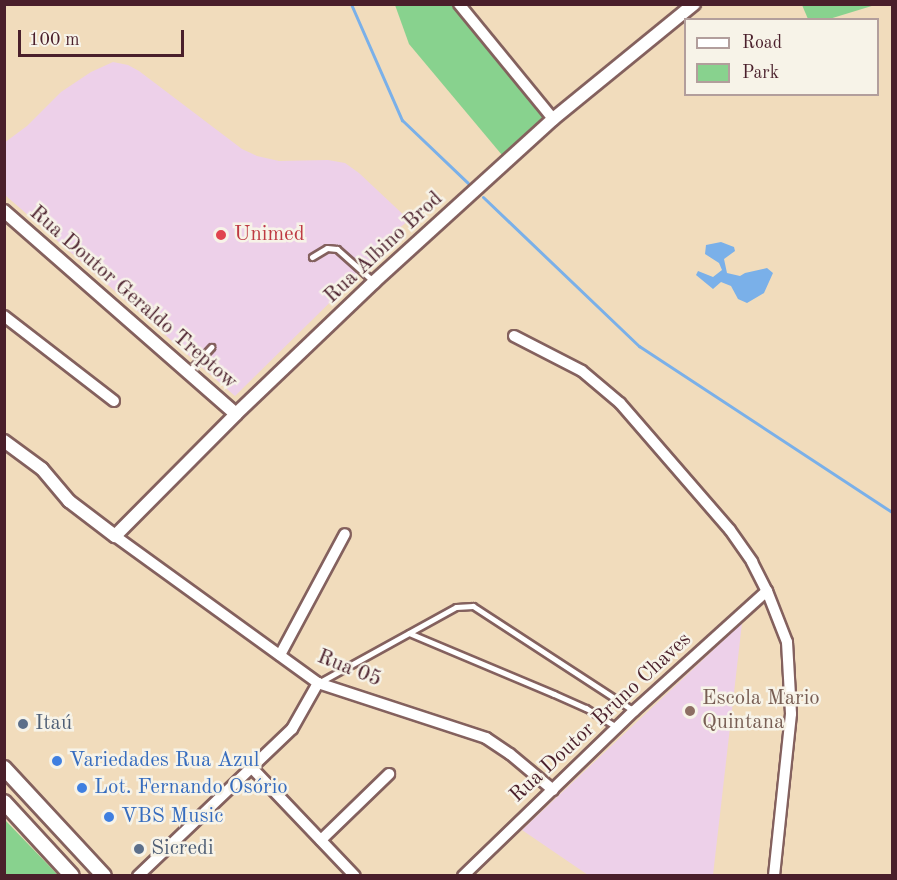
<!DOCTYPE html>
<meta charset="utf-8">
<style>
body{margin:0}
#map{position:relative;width:897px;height:880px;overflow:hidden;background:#f1dcbc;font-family:"Old Standard TT",serif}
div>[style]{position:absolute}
.built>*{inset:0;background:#edd0e9}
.green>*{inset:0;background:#88d28e}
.water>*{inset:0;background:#7ab0e9}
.stream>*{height:3px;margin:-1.5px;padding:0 1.5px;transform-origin:1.5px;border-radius:1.5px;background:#7ab0e9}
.roads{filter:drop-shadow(2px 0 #84615e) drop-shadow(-2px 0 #84615e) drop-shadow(0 2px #84615e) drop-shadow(0 -2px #84615e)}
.service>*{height:5px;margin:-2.5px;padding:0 2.5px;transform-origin:2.5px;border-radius:2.5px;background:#fff}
.minor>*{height:10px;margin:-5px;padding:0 5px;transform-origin:5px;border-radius:5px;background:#fff}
.tertiary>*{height:12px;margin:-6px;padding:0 6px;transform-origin:6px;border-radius:6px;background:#fff}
.secondary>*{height:14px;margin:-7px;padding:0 7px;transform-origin:7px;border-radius:7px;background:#fff}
.dots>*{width:16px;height:16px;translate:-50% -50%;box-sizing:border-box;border:3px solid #f7f3e8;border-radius:50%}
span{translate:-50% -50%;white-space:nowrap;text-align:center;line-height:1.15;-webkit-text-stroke:5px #f7f3e8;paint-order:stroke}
.health-label{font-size:21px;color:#be3a42}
.left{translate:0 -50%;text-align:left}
.street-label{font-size:21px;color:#4a1f2b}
.education-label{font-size:21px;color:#785e54}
.service-label{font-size:21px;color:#4e5e75}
.shop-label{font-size:21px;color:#366cbe}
.frame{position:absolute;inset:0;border:6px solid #4a1f2b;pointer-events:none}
.legend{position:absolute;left:684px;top:18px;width:195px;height:78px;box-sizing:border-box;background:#f7f3e8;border:2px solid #b29e9c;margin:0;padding:8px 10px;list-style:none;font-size:18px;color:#4a1f2b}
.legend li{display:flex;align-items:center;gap:12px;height:30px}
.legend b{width:30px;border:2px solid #b29e9c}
.scale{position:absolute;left:18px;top:30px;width:166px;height:27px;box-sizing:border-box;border:3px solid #4a1f2b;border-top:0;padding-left:8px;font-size:18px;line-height:21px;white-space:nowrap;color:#4a1f2b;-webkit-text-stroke:4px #f7f3e8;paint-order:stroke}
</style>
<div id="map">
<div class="built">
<i style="clip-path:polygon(113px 62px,128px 65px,139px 71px,242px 149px,257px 156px,279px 161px,328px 160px,345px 163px,359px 173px,409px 220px,380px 244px,380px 253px,235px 396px,5px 195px,4px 143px,27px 126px,61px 92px,91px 72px)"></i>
<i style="clip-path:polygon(742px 623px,713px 875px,588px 875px,522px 830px)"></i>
</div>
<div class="green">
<i style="clip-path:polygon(395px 5px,459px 5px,553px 119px,507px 161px,409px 44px)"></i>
<i style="clip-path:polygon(802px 5px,875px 5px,826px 20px,808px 19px)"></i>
<i style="clip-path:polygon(4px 820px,5px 820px,58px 875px,5px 875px)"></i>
</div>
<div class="water">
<i style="clip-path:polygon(721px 242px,734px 247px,735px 251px,724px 259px,727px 273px,740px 276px,745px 273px,767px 268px,773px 273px,764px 293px,747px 303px,738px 299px,731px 286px,721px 282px,713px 289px,696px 275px,698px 271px,713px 277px,722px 270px,719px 263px,705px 254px,706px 245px)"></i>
</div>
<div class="stream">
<i style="left:351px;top:4px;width:127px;rotate:66.3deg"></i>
<i style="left:402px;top:120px;width:91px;rotate:43.7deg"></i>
<i style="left:483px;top:197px;width:216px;rotate:43.7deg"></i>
<i style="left:639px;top:346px;width:303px;rotate:33.3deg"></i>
</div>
<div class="roads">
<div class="service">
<i style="left:312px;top:257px;width:17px;rotate:-31deg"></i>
<i style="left:327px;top:248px;width:10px;rotate:6deg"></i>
<i style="left:337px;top:249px;width:48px;rotate:41.6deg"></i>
<i style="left:189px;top:371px;width:33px;rotate:-47deg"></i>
<i style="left:409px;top:633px;width:157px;rotate:22.8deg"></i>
<i style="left:554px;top:694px;width:35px;rotate:24deg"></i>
<i style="left:586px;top:708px;width:36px;rotate:32deg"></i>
<i style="left:320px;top:682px;width:155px;rotate:-28.9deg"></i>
<i style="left:456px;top:607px;width:17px;rotate:-3deg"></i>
<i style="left:473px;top:606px;width:192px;rotate:33.1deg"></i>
</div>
<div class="minor">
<i style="left:459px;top:4px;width:149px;rotate:50.7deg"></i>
<i style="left:4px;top:316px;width:139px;rotate:37.7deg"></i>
<i style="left:514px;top:336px;width:76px;rotate:27.2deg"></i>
<i style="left:582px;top:371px;width:50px;rotate:40.1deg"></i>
<i style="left:620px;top:403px;width:168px;rotate:49.1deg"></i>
<i style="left:730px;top:530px;width:39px;rotate:55deg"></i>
<i style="left:752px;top:562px;width:33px;rotate:63deg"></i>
<i style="left:767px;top:591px;width:55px;rotate:68.6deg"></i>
<i style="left:787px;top:642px;width:72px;rotate:86.8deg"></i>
<i style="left:791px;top:714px;width:163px;rotate:96deg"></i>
<i style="left:115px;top:536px;width:251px;rotate:35.9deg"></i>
<i style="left:318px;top:683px;width:177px;rotate:18.1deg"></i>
<i style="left:486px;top:738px;width:29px;rotate:34deg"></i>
<i style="left:510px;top:754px;width:56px;rotate:39.9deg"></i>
<i style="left:280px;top:655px;width:137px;rotate:-61.8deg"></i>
<i style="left:252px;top:768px;width:149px;rotate:46.4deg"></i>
<i style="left:321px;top:840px;width:95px;rotate:-44.1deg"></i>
<i style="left:138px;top:876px;width:213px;rotate:-43.7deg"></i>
<i style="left:292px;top:729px;width:53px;rotate:-60.5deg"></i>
<i style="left:463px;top:876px;width:238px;rotate:-44deg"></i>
<i style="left:634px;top:711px;width:179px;rotate:-42.1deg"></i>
</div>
<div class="tertiary">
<i style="left:4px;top:211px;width:308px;rotate:41.2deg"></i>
<i style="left:4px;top:441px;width:47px;rotate:36.4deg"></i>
<i style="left:42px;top:469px;width:42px;rotate:49.8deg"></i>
<i style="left:69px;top:501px;width:58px;rotate:37.3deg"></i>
<i style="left:115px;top:536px;width:172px;rotate:-45.2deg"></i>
<i style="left:236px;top:414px;width:191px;rotate:-43.7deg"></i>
<i style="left:374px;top:282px;width:242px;rotate:-42.3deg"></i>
<i style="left:553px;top:119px;width:182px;rotate:-39.2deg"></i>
</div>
<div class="secondary">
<i style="left:4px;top:768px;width:147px;rotate:47.2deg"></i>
<i style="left:4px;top:802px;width:100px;rotate:47.4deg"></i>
</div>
</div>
<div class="dots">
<i style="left:221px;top:235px;background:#e0444e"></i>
<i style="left:690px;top:711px;background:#8d6e63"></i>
<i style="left:23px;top:724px;background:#5c6f8a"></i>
<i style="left:57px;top:761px;background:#3f7fe0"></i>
<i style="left:82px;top:788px;background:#3f7fe0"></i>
<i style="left:109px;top:817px;background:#3f7fe0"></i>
<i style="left:139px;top:849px;background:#5c6f8a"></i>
</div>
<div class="health-label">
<span class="left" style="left:234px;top:235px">Unimed</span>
</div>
<div class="street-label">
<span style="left:384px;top:248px;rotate:-43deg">Rua Albino Brod</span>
<span style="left:133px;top:298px;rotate:41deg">Rua Doutor Geraldo Treptow</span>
<span style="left:349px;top:669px;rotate:22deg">Rua 05</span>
<span style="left:601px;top:718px;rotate:-43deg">Rua Doutor Bruno Chaves</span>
</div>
<div class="education-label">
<span class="left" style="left:702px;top:711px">Escola Mario<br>Quintana</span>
</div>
<div class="service-label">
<span class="left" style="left:35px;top:724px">Itaú</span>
<span class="left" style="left:151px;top:849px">Sicredi</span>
</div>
<div class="shop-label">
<span class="left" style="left:69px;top:761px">Variedades Rua Azul</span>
<span class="left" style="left:94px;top:788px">Lot. Fernando Osório</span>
<span class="left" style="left:121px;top:817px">VBS Music</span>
</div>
<div class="frame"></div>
<ul class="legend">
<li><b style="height:8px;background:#fff"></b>Road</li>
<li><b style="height:16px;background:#88d28e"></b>Park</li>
</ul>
<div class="scale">100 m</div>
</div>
